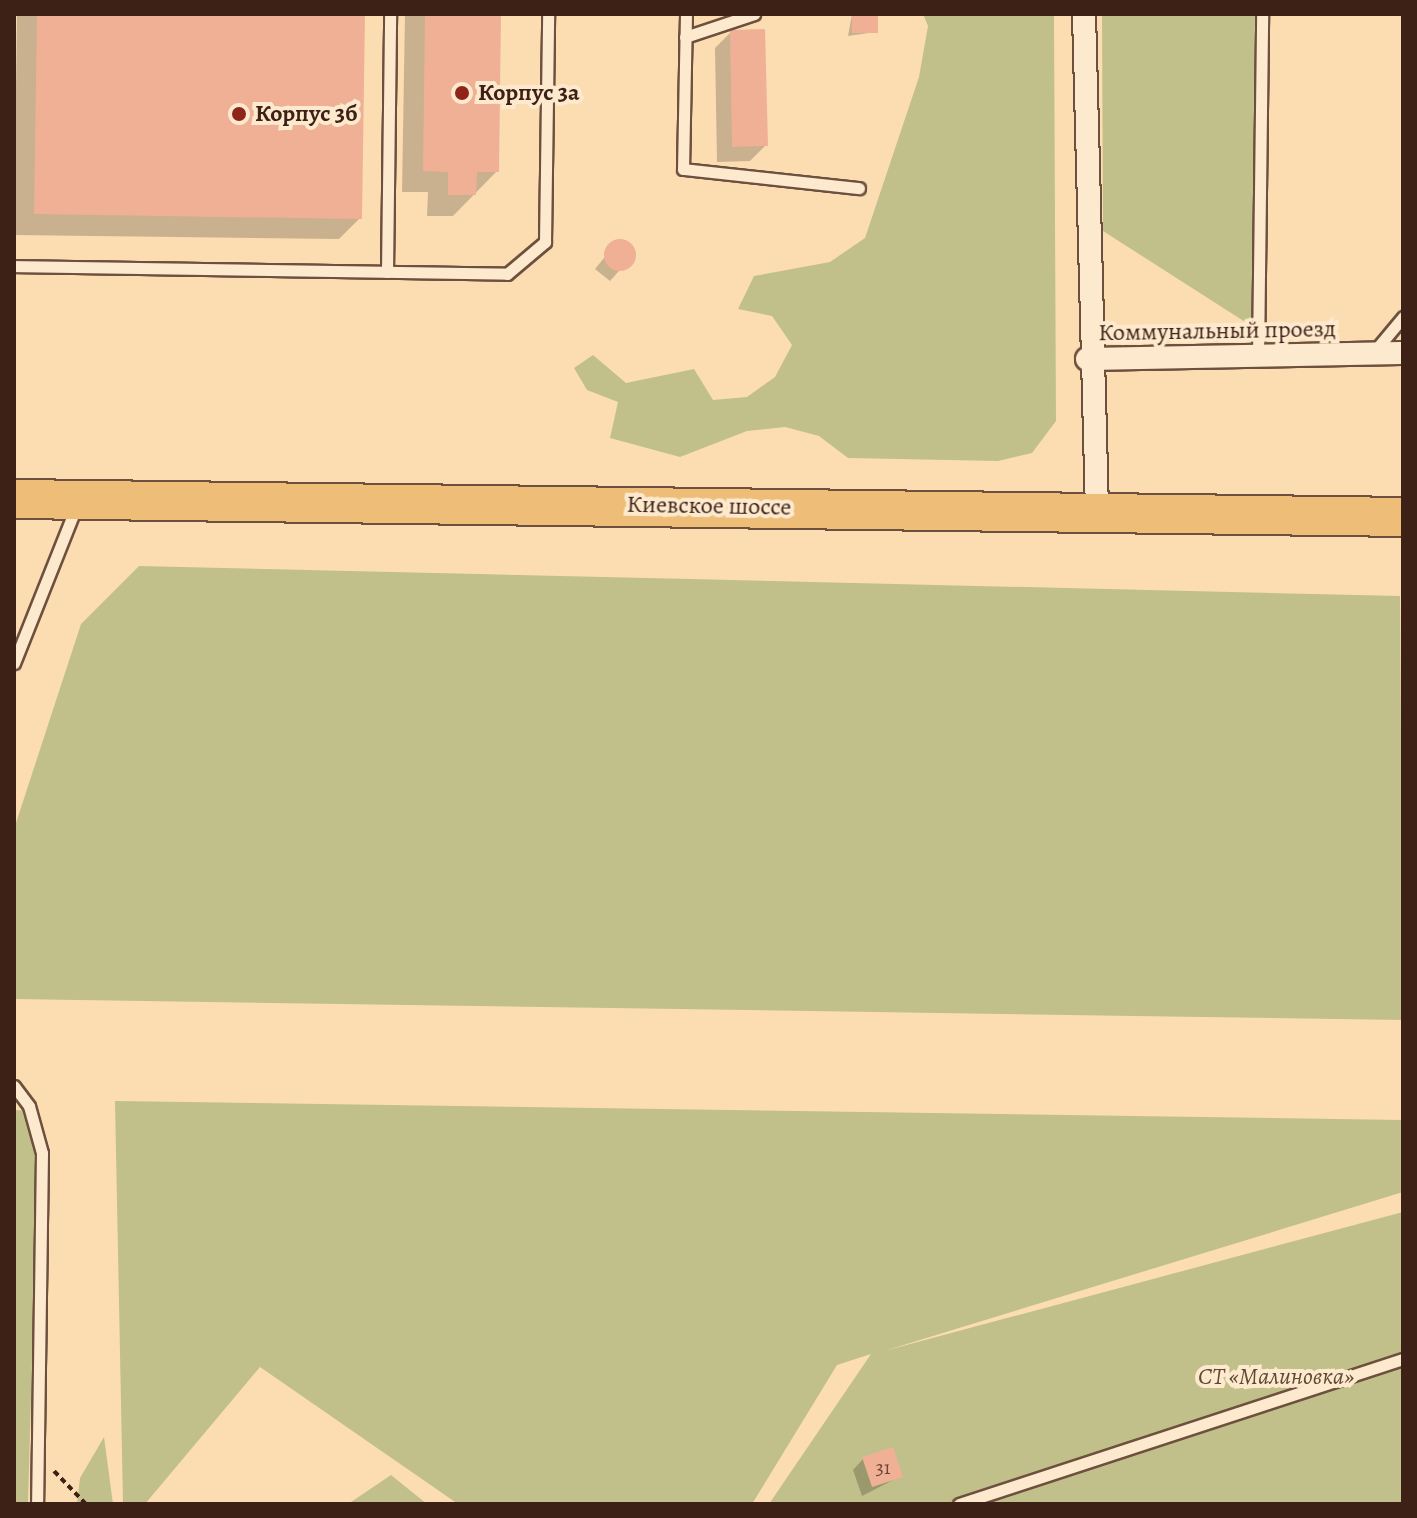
<!DOCTYPE html>
<meta charset="utf-8">
<style>
body{margin:0}
#map{position:relative;width:1417px;height:1518px;overflow:hidden;background:#fcddb2;font-family:Alegreya,serif}
div>[style]{position:absolute}
.green>*{inset:0;background:#c1c08a}
.shadow>*{inset:0;background:#0003}
.building>*{inset:0;background:#f0b095}
.round{border-radius:50%}
.path>*{height:4px;margin-top:-2px;transform-origin:0;background:repeating-linear-gradient(90deg,#3d2117 0 6px,transparent 0 10px)}
.roads{filter:drop-shadow(2px 0 #6d503e) drop-shadow(-2px 0 #6d503e) drop-shadow(0 2px #6d503e) drop-shadow(0 -2px #6d503e)}
.service>*{height:11px;margin:-5.5px;padding:0 5.5px;transform-origin:5.5px;border-radius:5.5px;background:#fde9cd}
.minor>*{height:22px;margin:-11px;padding:0 11px;transform-origin:11px;border-radius:11px;background:#fde9cd}
.trunk>*{height:38px;margin:-19px;padding:0 19px;transform-origin:19px;border-radius:19px;background:#eebe79}
.dots>*{width:22px;height:22px;translate:-50% -50%;box-sizing:border-box;border:4px solid #fde9cd;border-radius:50%}
span{translate:-50% -50%;white-space:nowrap;text-align:center;line-height:1.15;-webkit-text-stroke:8px #fde9cd;paint-order:stroke}
.number-label{font-size:20px;color:#6a4536}
.number-label span{-webkit-text-stroke-width:0}
.poi-label{font-size:24px;color:#3d2117;font-weight:700}
.left{translate:0 -50%;text-align:left}
.street-label{font-size:24px;color:#3d2117}
.park-label{font-size:24px;color:#5e4934;font-style:italic}
.frame{position:absolute;inset:0;border:16px solid #3d2117;pointer-events:none}
</style>
<div id="map">
<div class="green">
<i style="clip-path:polygon(923px 14px,1054px 14px,1056px 421px,1032px 453px,998px 461px,848px 458px,819px 436px,785px 427px,747px 431px,680px 457px,610px 438px,618px 402px,587px 390px,574px 368px,593px 355px,626px 383px,694px 369px,713px 400px,747px 397px,775px 377px,792px 345px,772px 316px,738px 309px,754px 276px,830px 262px,865px 238px,919px 77px,928px 26px)"></i>
<i style="clip-path:polygon(1102px 14px,1255px 14px,1253px 327px,1103px 231px)"></i>
<i style="clip-path:polygon(139px 566px,1400px 596px,1403px 1020px,14px 999px,14px 829px,81px 624px)"></i>
<i style="clip-path:polygon(115px 1101px,1403px 1120px,1403px 1192px,884px 1351px,1403px 1212px,1403px 1504px,769px 1504px,871px 1354px,837px 1365px,752px 1504px,458px 1504px,260px 1367px,145px 1504px,123px 1504px)"></i>
<i style="clip-path:polygon(14px 1110px,39px 1111px,28px 1504px,14px 1504px)"></i>
<i style="clip-path:polygon(104px 1437px,113px 1504px,77px 1504px,80px 1478px)"></i>
<i style="clip-path:polygon(391px 1475px,427px 1504px,348px 1504px)"></i>
</div>
<div class="shadow">
<i style="clip-path:polygon(17px 14px,363px 14px,360px 218px,339px 239px,14px 235px)"></i>
<i style="clip-path:polygon(405px 14px,499px 14px,497px 171px,453px 216px,427px 216px,428px 192px,402px 192px)"></i>
<i style="clip-path:polygon(852px 14px,876px 14px,876px 32px,848px 36px)"></i>
<i style="clip-path:polygon(731px 32px,766px 145px,750px 161px,717px 162px,715px 48px)"></i>
<i style="clip-path:polygon(618px 241px,634px 254px,610px 281px,595px 269px)"></i>
<i style="clip-path:polygon(863px 1459px,901px 1476px,862px 1496px,853px 1470px)"></i>
</div>
<div class="building">
<i style="clip-path:polygon(37px 14px,365px 14px,362px 219px,34px 214px)"></i>
<i style="clip-path:polygon(425px 14px,501px 14px,499px 172px,477px 172px,476px 195px,448px 195px,448px 172px,423px 171px)"></i>
<i style="clip-path:polygon(852px 14px,878px 14px,878px 33px,852px 33px)"></i>
<i style="clip-path:polygon(765px 29px,768px 146px,732px 147px,730px 30px)"></i>
<i class="round" style="left:604px;top:239px;width:32px;height:32px"></i>
<i style="clip-path:polygon(893px 1447px,903px 1477px,872px 1487px,862px 1457px)"></i>
</div>
<div class="path">
<i style="left:54px;top:1471px;width:46px;rotate:45.9deg"></i>
</div>
<div class="roads">
<div class="service">
<i style="left:686px;top:14px;width:155px;rotate:91.1deg"></i>
<i style="left:683px;top:169px;width:177px;rotate:6.2deg"></i>
<i style="left:685px;top:37px;width:73px;rotate:-18.4deg"></i>
<i style="left:14px;top:266px;width:493px;rotate:0.9deg"></i>
<i style="left:507px;top:274px;width:50px;rotate:-40.1deg"></i>
<i style="left:545px;top:242px;width:228px;rotate:-89.2deg"></i>
<i style="left:387px;top:272px;width:258px;rotate:-89.3deg"></i>
<i style="left:1373px;top:353px;width:47px;rotate:-50.2deg"></i>
<i style="left:1258px;top:356px;width:342px;rotate:-89.3deg"></i>
<i style="left:14px;top:663px;width:168px;rotate:-68.3deg"></i>
<i style="left:14px;top:1086px;width:25px;rotate:53deg"></i>
<i style="left:29px;top:1106px;width:49px;rotate:74.5deg"></i>
<i style="left:42px;top:1153px;width:351px;rotate:90.8deg"></i>
<i style="left:959px;top:1504px;width:467px;rotate:-18.1deg"></i>
</div>
<div class="minor">
<i style="left:1084px;top:14px;width:498px;rotate:88.5deg"></i>
<i style="left:1087px;top:359px;width:316px;rotate:-1.1deg"></i>
</div>
<div class="trunk">
<i style="left:14px;top:499px;width:1389px;rotate:0.74deg"></i>
</div>
</div>
<div class="dots">
<i style="left:462px;top:93px;background:#8f2418"></i>
<i style="left:239px;top:114px;background:#8f2418"></i>
</div>
<div class="number-label">
<span style="left:883px;top:1467px">31</span>
</div>
<div class="poi-label">
<span class="left" style="left:478px;top:93px">Корпус 3a</span>
<span class="left" style="left:255px;top:114px">Корпус 3б</span>
</div>
<div class="street-label">
<span style="left:1217px;top:331px;rotate:-1deg">Коммунальный проезд</span>
<span style="left:709px;top:506px;rotate:1deg">Киевское шоссе</span>
</div>
<div class="park-label">
<span style="left:1276px;top:1377px">СТ «Малиновка»</span>
</div>
<div class="frame"></div>
</div>
